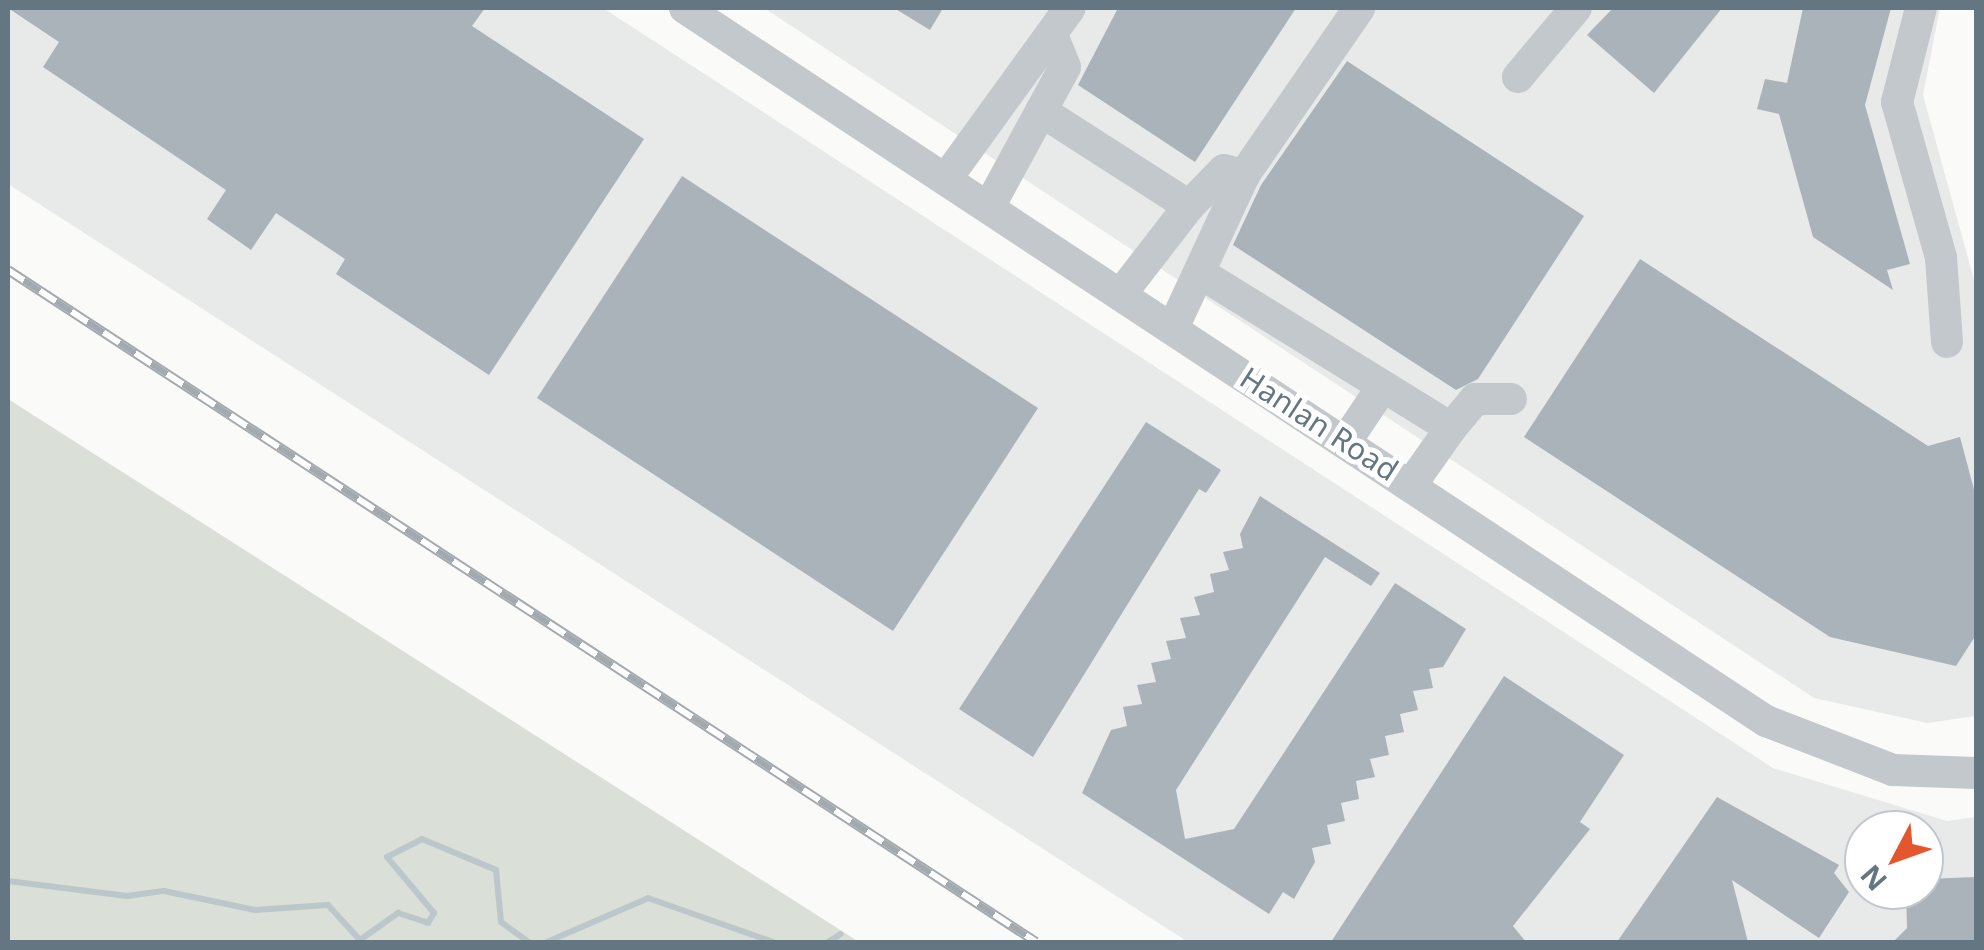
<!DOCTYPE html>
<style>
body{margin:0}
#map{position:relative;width:1984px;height:950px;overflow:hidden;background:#fafaf8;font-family:"Noto Sans",sans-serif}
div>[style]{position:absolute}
.built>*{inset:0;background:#e8e9e9}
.green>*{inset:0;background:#dadfd7}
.stream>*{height:6px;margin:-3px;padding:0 3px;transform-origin:3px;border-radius:3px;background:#bbc7cb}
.building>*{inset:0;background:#aab3b9}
.minor>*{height:32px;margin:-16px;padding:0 16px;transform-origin:16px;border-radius:16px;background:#c3c8cc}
.rail>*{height:10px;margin-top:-5px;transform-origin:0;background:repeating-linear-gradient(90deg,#fff 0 19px,#a2aab0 0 38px);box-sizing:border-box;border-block:2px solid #a2aab0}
span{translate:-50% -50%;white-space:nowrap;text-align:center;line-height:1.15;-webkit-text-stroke:10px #fff;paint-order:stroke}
.street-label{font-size:30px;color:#657683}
.frame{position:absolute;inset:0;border:10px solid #657683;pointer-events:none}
.north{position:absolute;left:1844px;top:810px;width:100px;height:100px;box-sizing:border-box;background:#fff;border:2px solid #c1c8cd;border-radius:50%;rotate:229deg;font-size:28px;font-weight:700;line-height:40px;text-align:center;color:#657683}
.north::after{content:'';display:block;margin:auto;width:35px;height:45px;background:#e4572e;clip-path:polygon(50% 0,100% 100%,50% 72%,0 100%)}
</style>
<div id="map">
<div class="built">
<i style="clip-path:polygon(evenodd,8px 8px,603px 8px,1773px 768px,1947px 821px,1976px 817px,1976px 942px,1188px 942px,8px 184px,8px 8px,1864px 830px,1924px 830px,1924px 890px,1864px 890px,1864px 830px)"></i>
<i style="clip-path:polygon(764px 8px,1940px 8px,1923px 95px,1976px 287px,1976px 716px,1927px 723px,1814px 698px)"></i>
</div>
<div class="green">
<i style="clip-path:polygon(8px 399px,859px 942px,8px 942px)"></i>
</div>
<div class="stream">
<i style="left:8px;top:881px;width:120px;rotate:7.2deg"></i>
<i style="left:127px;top:896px;width:37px;rotate:-8deg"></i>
<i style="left:164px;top:891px;width:93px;rotate:11.8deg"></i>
<i style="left:255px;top:910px;width:73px;rotate:-3.9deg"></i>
<i style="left:328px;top:905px;width:47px;rotate:47.6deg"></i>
<i style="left:360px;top:940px;width:47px;rotate:-35.4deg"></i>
<i style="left:398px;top:913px;width:32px;rotate:18deg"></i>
<i style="left:428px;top:923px;width:12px;rotate:-59deg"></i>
<i style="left:434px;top:913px;width:73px;rotate:-130deg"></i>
<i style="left:387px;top:857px;width:39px;rotate:-27deg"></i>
<i style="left:422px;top:839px;width:80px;rotate:22.7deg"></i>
<i style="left:496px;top:870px;width:52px;rotate:84.5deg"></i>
<i style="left:501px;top:922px;width:34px;rotate:36deg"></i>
<i style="left:547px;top:942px;width:110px;rotate:-23.5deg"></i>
<i style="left:648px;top:898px;width:133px;rotate:19.4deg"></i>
<i style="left:828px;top:942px;width:15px;rotate:-32deg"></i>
</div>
<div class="building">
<i style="clip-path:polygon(8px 8px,485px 8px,472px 26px,644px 139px,489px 375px,336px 274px,345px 259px,276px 213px,251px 250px,207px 219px,226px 190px,43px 67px,59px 42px)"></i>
<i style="clip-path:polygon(894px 8px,943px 8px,930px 30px)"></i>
<i style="clip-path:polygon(1118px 8px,1296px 8px,1195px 162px,1078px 85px)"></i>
<i style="clip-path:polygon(1613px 8px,1722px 8px,1654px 93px,1587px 35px)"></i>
<i style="clip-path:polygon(1803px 8px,1891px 8px,1865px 105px,1910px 264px,1887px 270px,1893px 290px,1813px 237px,1779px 114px,1757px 109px,1765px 79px,1787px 83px)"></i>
<i style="clip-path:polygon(1347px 61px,1584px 216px,1478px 379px,1456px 390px,1233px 245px,1261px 185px)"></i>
<i style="clip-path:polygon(682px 176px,1038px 408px,893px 631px,537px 398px)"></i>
<i style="clip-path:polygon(1640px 259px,1928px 446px,1960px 437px,1976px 497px,1976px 635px,1956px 666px,1830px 637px,1524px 437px)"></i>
<i style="clip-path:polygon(1146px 422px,1221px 470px,1206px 493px,1199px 489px,1033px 757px,959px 709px)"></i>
<i style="clip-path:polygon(1260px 496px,1380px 573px,1371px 586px,1325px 557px,1176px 790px,1185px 839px,1234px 829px,1395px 583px,1466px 629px,1443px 667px,1429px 669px,1433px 688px,1413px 691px,1418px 710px,1400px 714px,1404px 732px,1385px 736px,1389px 755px,1370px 759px,1375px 777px,1356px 781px,1359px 799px,1341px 803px,1345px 821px,1327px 825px,1331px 844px,1312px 848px,1315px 862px,1294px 899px,1283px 892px,1269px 914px,1082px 793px,1111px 730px,1127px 726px,1123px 707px,1142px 704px,1137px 685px,1156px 682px,1151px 663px,1171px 659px,1166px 641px,1186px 638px,1180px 618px,1200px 615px,1194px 597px,1214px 592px,1210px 574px,1229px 570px,1223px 552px,1243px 548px,1240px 534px)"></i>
<i style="clip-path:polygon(1504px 676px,1624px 755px,1580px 822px,1590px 829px,1513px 926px,1526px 942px,1331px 942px)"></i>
<i style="clip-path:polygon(1717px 797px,1839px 865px,1834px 873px,1849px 892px,1819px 938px,1732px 880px,1748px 942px,1617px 942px)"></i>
<i style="clip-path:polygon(1976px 877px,1976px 942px,1893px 942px,1907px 928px,1906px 890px,1924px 890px,1924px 879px)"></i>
</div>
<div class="minor">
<i style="left:685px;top:8px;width:1295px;rotate:33.41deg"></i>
<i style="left:1766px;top:721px;width:136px;rotate:21.1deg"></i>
<i style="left:1893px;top:770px;width:83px;rotate:2.1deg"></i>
<i style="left:1921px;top:8px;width:97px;rotate:104.3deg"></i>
<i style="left:1897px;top:102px;width:162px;rotate:74.2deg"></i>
<i style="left:1941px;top:258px;width:84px;rotate:85.9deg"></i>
<i style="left:1518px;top:77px;width:90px;rotate:-50deg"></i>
<i style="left:1041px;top:111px;width:176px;rotate:32.7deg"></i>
<i style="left:1189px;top:206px;width:111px;rotate:127.7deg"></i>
<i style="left:946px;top:179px;width:211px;rotate:-54.1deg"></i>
<i style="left:1189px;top:206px;width:50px;rotate:-45.8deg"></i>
<i style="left:1224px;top:170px;width:21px;rotate:14deg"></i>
<i style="left:989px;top:207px;width:159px;rotate:-61.5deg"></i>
<i style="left:1065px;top:67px;width:35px;rotate:-112deg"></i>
<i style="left:1200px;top:273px;width:295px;rotate:31.7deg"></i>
<i style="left:1451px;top:428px;width:70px;rotate:125.1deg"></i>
<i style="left:1173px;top:328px;width:169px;rotate:-65.1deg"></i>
<i style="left:1244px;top:175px;width:203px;rotate:-55.4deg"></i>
<i style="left:1451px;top:428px;width:38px;rotate:-50deg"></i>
<i style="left:1475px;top:399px;width:36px"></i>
<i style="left:1346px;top:441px;width:66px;rotate:-56.1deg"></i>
</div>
<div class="rail">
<i style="left:8px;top:270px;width:1228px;rotate:33.17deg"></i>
</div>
<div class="street-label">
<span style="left:1319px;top:424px;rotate:33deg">Hanlan Road</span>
</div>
<div class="frame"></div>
<div class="north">N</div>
</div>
